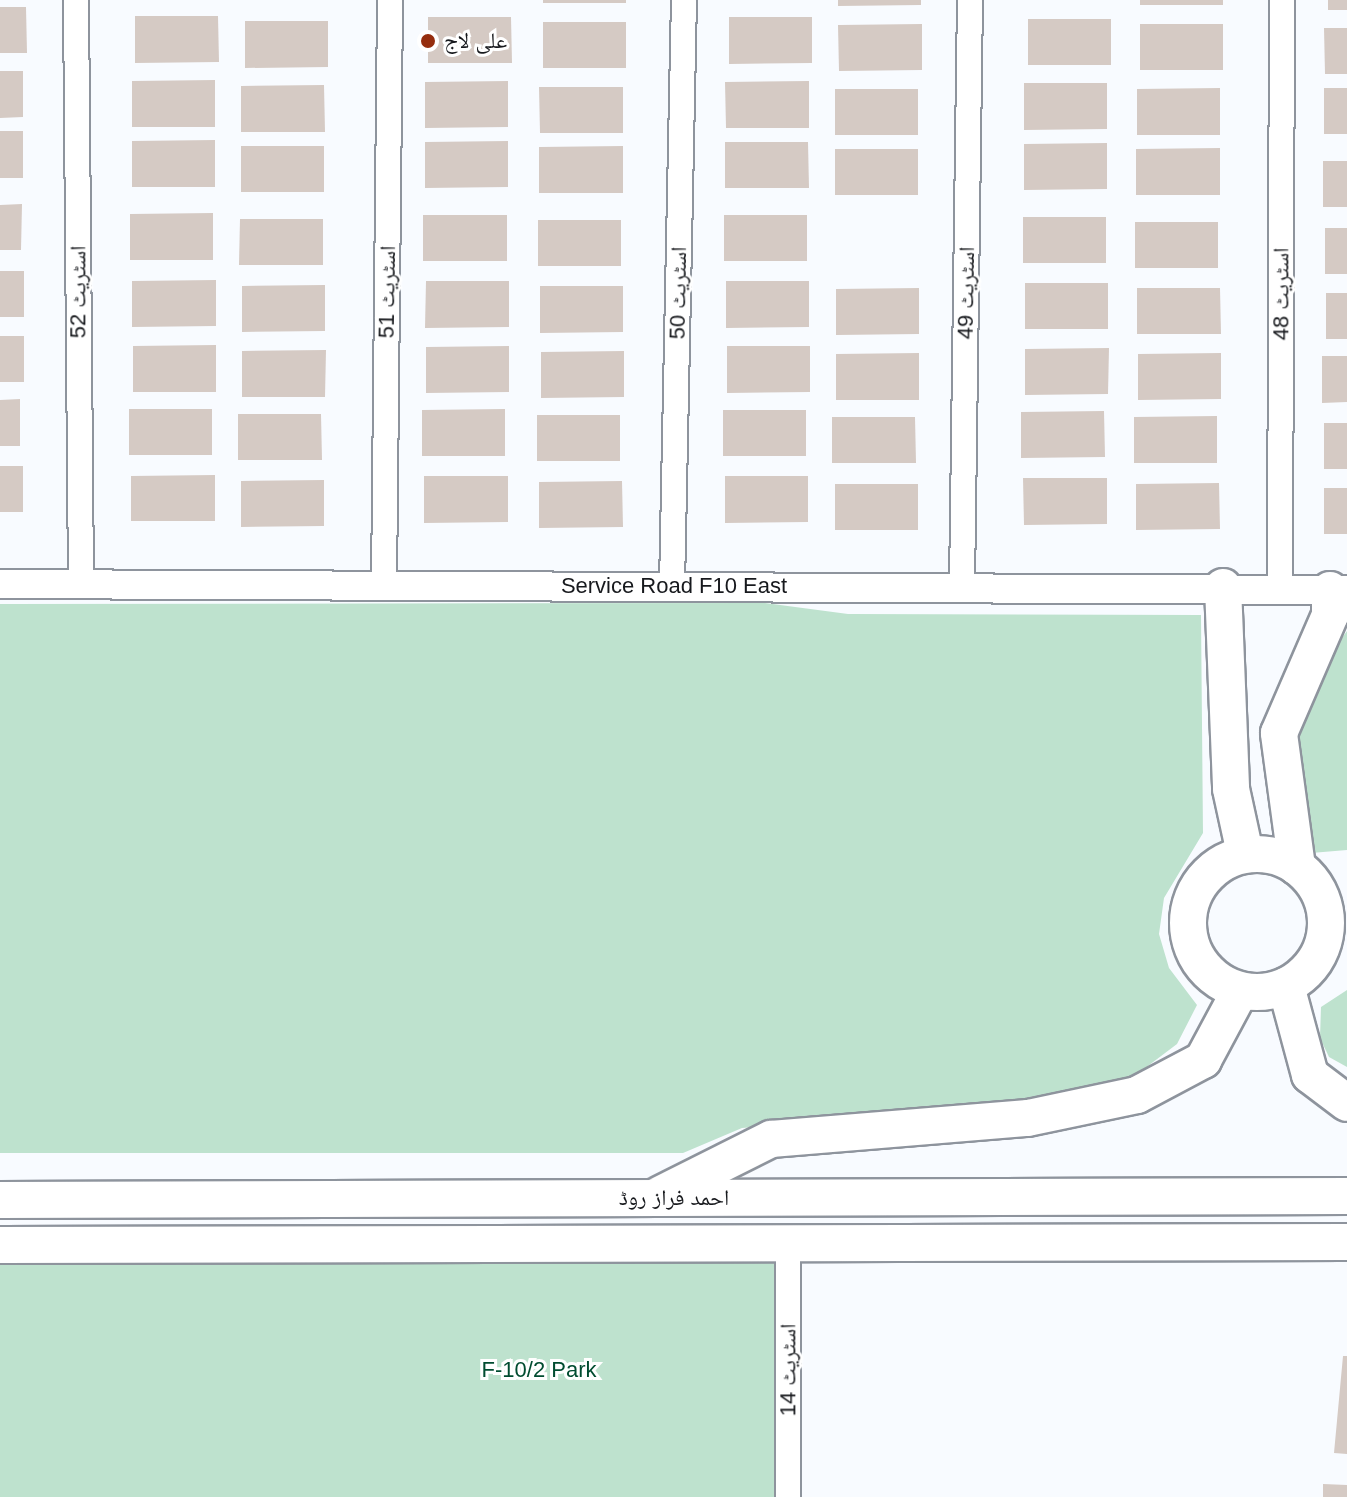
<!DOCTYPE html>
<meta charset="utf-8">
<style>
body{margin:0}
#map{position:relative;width:1347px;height:1497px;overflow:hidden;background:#f8fbff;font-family:Arial,"Noto Naskh Arabic",sans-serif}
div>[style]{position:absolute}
.green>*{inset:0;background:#bee2ce}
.building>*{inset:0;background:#d5cac4}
.roads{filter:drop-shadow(2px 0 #8e949d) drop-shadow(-2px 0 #8e949d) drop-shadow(0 2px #8e949d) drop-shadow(0 -2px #8e949d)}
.minor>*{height:24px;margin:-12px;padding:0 12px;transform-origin:12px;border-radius:12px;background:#fff}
.tertiary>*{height:28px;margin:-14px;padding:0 14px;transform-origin:14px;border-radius:14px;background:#fff}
.primary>*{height:36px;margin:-18px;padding:0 18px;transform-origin:18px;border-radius:18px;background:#fff}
.primary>.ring{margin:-18px;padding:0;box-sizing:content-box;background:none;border:36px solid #fff;border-radius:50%}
.dots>*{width:22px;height:22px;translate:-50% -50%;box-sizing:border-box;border:4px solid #fff;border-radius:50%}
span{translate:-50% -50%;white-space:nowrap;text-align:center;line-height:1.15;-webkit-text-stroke:6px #fff;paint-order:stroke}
.poi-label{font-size:22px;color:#17191d}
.left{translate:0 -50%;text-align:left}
.street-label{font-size:22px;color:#17191d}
.park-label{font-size:22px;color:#004c30}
</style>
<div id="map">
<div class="green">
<i style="clip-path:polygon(765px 603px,848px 614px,1201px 615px,1203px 833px,1164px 898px,1159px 934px,1169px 968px,1197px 1005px,1177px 1044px,1128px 1081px,1033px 1104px,742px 1128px,683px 1153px,0 1153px,0 604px)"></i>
<i style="clip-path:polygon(1347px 631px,1347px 850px,1311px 853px,1293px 742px,1314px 676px)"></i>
<i style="clip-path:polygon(1347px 990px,1347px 1067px,1329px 1057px,1320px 1038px,1321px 1007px)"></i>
<i style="clip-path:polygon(788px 1242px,788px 1497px,0 1497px,0 1245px)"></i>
</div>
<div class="building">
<i style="clip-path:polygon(543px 0,626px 0,626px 3px,543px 3px)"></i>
<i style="clip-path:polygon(838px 0,921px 0,921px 5px,838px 6px)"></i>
<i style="clip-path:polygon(1140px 0,1223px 0,1223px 5px,1140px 5px)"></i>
<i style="clip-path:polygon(1328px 0,1347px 0,1347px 10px,1328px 10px)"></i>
<i style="clip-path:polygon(0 7px,26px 7px,27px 53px,0 53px)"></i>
<i style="clip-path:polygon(135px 16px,218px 16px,219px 62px,135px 63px)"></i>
<i style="clip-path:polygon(428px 17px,511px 17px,512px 63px,428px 63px)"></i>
<i style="clip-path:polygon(729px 17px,812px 17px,812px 63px,729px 64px)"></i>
<i style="clip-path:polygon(1028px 19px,1111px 19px,1111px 65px,1028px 65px)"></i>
<i style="clip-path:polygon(245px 21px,328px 21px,328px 67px,245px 68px)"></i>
<i style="clip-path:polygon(543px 22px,626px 22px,626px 68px,543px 68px)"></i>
<i style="clip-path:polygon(922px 24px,922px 70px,839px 71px,838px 25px)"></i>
<i style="clip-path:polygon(1140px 24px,1223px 24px,1223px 70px,1140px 70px)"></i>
<i style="clip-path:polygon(1324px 28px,1347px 28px,1347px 74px,1325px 74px)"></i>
<i style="clip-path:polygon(0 71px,23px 71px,23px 117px,0 118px)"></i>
<i style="clip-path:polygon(215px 80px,215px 127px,132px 127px,132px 81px)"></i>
<i style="clip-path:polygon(508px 81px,508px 127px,425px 128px,425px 82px)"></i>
<i style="clip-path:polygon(809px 81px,809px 128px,726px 128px,725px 82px)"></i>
<i style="clip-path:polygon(1024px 83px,1107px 83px,1107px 129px,1024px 130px)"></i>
<i style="clip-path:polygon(324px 85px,325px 132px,241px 132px,241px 86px)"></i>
<i style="clip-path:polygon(539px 87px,623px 87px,623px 133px,540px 133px)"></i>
<i style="clip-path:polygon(1220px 88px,1220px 135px,1137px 135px,1137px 89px)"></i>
<i style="clip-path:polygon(1324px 88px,1347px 88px,1347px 134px,1324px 134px)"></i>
<i style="clip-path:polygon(835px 89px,918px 89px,918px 135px,835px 135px)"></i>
<i style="clip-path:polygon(0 131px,23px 131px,23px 178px,0 178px)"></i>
<i style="clip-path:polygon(215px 140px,215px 187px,132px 187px,132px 141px)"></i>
<i style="clip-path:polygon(508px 141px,508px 187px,425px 188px,425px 142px)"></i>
<i style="clip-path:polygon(725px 142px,808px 142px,809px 188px,725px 188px)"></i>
<i style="clip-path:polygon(1107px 143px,1107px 189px,1024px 190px,1024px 144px)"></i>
<i style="clip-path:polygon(241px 146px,324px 146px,324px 192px,241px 192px)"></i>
<i style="clip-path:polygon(623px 146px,623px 193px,539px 193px,539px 147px)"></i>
<i style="clip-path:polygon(1220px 148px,1220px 195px,1136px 195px,1136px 149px)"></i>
<i style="clip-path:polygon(835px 149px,918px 149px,918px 195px,835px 195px)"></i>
<i style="clip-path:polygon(1323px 161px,1347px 161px,1347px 207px,1323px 207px)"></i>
<i style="clip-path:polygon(22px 204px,21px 250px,0 250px,0 205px)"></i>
<i style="clip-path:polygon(213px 213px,213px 260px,130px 260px,130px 214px)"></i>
<i style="clip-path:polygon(423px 215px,507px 215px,507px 261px,423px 261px)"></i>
<i style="clip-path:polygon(724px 215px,807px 215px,807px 261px,724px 261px)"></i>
<i style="clip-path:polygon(1023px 217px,1106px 217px,1106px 263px,1023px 263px)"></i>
<i style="clip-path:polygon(240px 219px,323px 219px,323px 265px,239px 265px)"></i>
<i style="clip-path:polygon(538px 220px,621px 220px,621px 266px,538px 266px)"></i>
<i style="clip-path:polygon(1135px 222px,1218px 222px,1218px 268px,1135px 268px)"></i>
<i style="clip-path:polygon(1325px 228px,1347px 228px,1347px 274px,1325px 274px)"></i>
<i style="clip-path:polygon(0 271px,24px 271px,24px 317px,0 317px)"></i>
<i style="clip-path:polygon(216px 280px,216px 326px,132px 327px,132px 281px)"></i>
<i style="clip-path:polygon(426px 281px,509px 281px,509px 327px,425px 328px)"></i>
<i style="clip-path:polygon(726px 281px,809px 281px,809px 327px,726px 328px)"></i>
<i style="clip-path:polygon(1025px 283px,1108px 283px,1108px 329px,1025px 329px)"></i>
<i style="clip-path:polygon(325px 285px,325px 331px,242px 332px,242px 286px)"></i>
<i style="clip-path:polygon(540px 286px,623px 286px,623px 332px,540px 333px)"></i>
<i style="clip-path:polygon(919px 288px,919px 334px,836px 335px,836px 289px)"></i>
<i style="clip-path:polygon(1137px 288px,1220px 288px,1221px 334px,1137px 334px)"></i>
<i style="clip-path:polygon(1326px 293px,1347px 293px,1347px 339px,1326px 339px)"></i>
<i style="clip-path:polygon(0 336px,24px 336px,24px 382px,0 382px)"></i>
<i style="clip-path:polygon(216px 345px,216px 392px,133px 392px,133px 346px)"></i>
<i style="clip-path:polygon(509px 346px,509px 392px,426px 393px,426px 347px)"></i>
<i style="clip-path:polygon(727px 346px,810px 346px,810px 392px,727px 393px)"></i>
<i style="clip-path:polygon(1109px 348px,1108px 394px,1025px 395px,1025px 349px)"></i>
<i style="clip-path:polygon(326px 350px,325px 397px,242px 397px,242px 351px)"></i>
<i style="clip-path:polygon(624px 351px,624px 397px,541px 398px,541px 352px)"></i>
<i style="clip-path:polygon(919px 353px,919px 400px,836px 400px,836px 354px)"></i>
<i style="clip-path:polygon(1221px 353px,1221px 399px,1138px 400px,1138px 354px)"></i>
<i style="clip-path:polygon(1322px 356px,1347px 356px,1347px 402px,1322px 403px)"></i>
<i style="clip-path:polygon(20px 399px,20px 446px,0 446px,0 400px)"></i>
<i style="clip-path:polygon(129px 409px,212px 409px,212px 455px,129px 455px)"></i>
<i style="clip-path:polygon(505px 409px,505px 456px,422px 456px,422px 410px)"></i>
<i style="clip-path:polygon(723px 410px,806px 410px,806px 456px,723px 456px)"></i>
<i style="clip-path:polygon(1104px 411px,1105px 457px,1021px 458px,1021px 412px)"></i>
<i style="clip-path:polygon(238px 414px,321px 414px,322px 460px,238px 460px)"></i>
<i style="clip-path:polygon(537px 415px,620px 415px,620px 461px,537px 461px)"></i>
<i style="clip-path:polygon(1217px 416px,1217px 463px,1134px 463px,1134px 417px)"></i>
<i style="clip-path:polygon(832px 417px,915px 417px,916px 463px,832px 463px)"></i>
<i style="clip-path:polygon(1324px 423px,1347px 423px,1347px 469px,1324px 469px)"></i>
<i style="clip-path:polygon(0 466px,23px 466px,23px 512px,0 512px)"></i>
<i style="clip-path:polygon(215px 475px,215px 521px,131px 521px,131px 476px)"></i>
<i style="clip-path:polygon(424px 476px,508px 476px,508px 522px,424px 523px)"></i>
<i style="clip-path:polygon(725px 476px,808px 476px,808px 522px,725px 523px)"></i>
<i style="clip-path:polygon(1023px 478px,1107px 478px,1107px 524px,1024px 525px)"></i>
<i style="clip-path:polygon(324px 480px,324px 526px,241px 527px,241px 481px)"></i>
<i style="clip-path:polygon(622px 481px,623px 527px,539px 528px,539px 482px)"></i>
<i style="clip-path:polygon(1219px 483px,1220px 529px,1136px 530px,1136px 484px)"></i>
<i style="clip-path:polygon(835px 484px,918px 484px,918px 530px,835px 530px)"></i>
<i style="clip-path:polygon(1324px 488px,1347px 488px,1347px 534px,1324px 534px)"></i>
<i style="clip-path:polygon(1343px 1356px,1347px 1356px,1347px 1454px,1334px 1453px)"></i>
<i style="clip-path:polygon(1323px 1484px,1347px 1485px,1347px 1497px,1323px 1497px)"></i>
</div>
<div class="roads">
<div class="minor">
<i style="left:76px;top:0;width:584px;rotate:89.51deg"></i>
<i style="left:384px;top:585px;width:585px;rotate:-89.41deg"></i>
<i style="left:672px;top:586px;width:586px;rotate:-88.83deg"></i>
<i style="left:962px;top:586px;width:586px;rotate:-89.22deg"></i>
<i style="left:1280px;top:588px;width:588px;rotate:-89.81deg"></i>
<i style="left:788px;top:1497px;width:255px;rotate:-90deg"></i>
</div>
<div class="tertiary">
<i style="left:0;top:584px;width:1347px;rotate:0.26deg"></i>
</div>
<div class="primary">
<i style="left:1223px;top:587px;width:202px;rotate:87.7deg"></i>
<i style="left:1231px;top:789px;width:66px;rotate:77.7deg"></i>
<i class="ring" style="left:1188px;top:854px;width:102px;height:102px"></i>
<i style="left:1297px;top:867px;width:135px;rotate:-97.7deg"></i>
<i style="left:1279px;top:733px;width:129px;rotate:-66.6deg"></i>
<i style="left:1330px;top:615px;width:25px;rotate:-90deg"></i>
<i style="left:1286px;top:986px;width:92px;rotate:74.9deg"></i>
<i style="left:1310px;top:1075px;width:46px;rotate:37.1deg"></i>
<i style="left:661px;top:1194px;width:123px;rotate:-26.6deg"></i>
<i style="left:771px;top:1139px;width:258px;rotate:-4.7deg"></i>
<i style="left:1028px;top:1118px;width:111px;rotate:-11.9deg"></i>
<i style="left:1137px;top:1095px;width:75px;rotate:-27.9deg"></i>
<i style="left:1203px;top:1060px;width:78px;rotate:-61.8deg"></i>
<i style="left:0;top:1200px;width:1347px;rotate:-0.17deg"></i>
<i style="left:0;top:1245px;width:1347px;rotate:-0.13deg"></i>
</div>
</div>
<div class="dots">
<i style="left:428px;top:41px;background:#952d0e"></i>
</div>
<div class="poi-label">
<span class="left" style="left:444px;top:41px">علی لاج</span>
</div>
<div class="street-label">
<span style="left:78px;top:292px;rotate:-90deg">اسٹریٹ 52</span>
<span style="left:387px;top:292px;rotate:-89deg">اسٹریٹ 51</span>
<span style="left:678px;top:293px;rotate:-89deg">اسٹریٹ 50</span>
<span style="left:966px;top:293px;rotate:-89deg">اسٹریٹ 49</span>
<span style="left:1281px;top:294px;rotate:-90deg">اسٹریٹ 48</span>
<span style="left:674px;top:586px">Service Road F10 East</span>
<span style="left:674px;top:1198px">احمد فراز روڈ</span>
<span style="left:788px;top:1370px;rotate:-90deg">اسٹریٹ 14</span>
</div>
<div class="park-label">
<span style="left:539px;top:1370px">F-10/2 Park</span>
</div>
</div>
